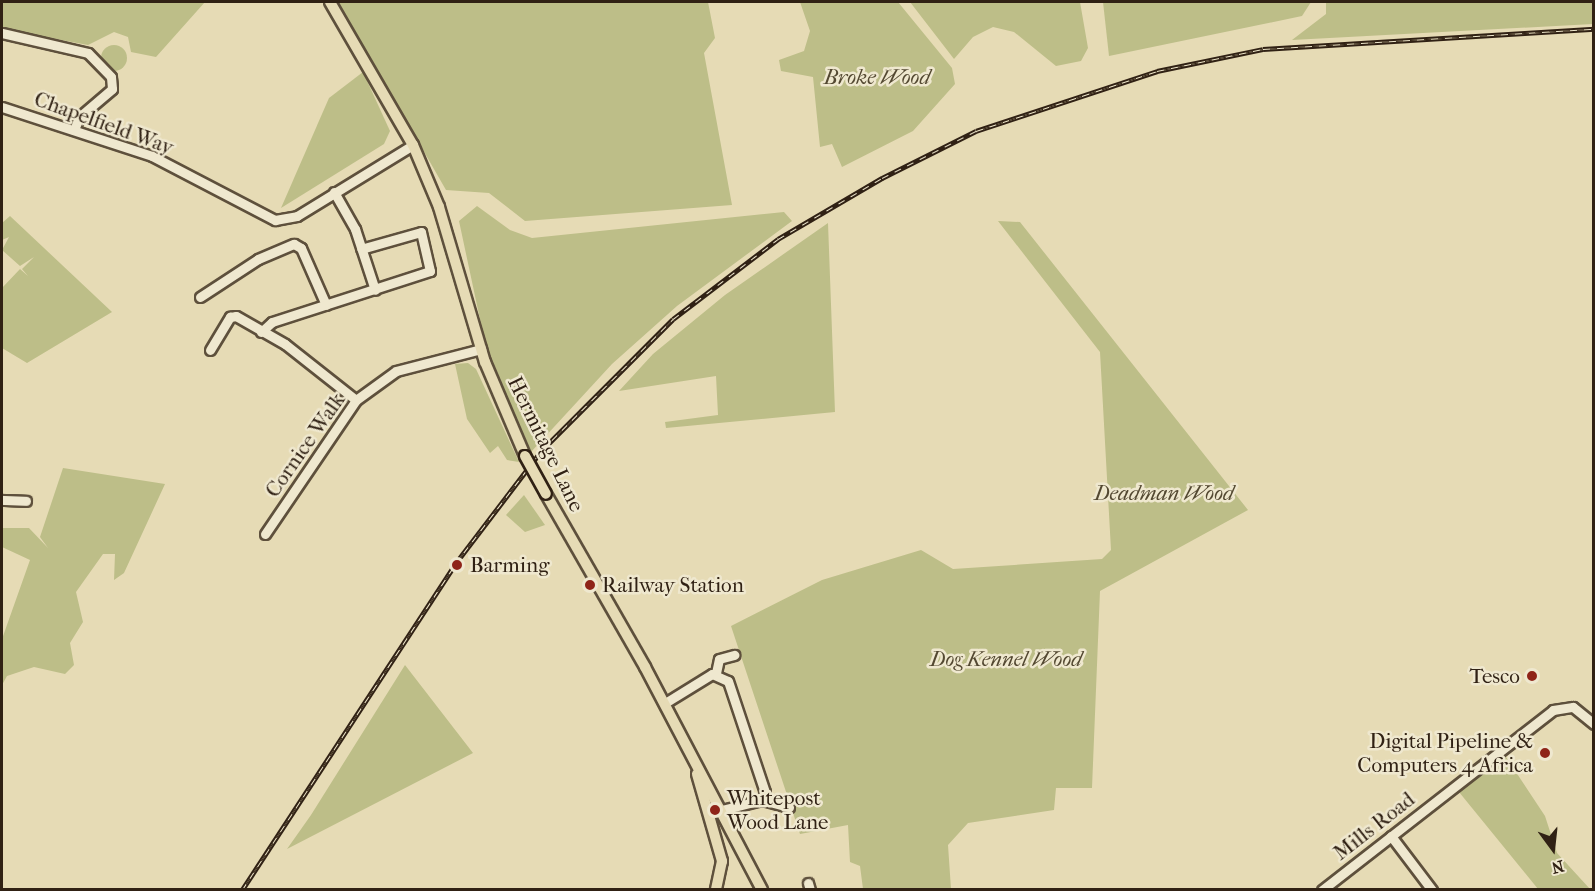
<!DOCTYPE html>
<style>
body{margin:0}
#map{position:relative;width:1595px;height:891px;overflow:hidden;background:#e6dbb5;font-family:"IM FELL French Canon",serif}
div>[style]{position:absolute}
.green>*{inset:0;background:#bdbe88}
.round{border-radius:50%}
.roads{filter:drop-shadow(2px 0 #5e503c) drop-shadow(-2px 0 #5e503c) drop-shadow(0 2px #5e503c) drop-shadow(0 -2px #5e503c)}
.minor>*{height:9px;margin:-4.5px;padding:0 4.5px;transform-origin:4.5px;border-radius:4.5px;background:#efe8cf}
.major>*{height:10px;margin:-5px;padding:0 5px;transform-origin:5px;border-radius:5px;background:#e6dbb5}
.rail>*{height:4.5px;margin-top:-2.25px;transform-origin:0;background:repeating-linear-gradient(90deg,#efe8cf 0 7px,#302114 0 14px);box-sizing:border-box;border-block:2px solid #302114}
.bridges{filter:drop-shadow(2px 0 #302114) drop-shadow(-2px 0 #302114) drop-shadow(0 2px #302114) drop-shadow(0 -2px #302114)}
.major-bridge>*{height:10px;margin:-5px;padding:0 5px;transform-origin:5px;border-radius:5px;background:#e6dbb5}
.dots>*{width:16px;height:16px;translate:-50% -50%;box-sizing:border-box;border:3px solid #efe8cf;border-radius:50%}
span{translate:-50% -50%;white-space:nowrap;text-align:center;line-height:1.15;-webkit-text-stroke:5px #efe8cf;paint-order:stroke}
.park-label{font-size:21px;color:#534831;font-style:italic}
.street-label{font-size:21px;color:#302114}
.poi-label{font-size:21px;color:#302114}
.left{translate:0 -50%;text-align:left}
.right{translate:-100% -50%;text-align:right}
.frame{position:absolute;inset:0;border:3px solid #302114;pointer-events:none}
.north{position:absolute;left:1523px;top:819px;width:60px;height:60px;-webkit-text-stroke:4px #efe8cf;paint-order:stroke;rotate:165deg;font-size:16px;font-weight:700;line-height:24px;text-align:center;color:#302114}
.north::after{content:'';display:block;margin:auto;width:21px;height:27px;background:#302114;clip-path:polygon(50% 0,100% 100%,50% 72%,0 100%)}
</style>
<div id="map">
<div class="green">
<i style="clip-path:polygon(2px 2px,205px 2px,156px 57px,131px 52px,128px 37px,114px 32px,88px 45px,2px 29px)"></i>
<i style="clip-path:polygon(338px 2px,708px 2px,715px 38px,704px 53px,732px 205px,525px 221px,489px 193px,446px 190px)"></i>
<i style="clip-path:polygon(800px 2px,898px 2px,952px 68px,955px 84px,913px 131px,842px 167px,832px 144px,820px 147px,813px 77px,781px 71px,779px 60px,804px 51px,810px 31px)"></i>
<i style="clip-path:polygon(910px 2px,1080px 2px,1088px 48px,1081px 61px,1056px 66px,1014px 32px,993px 27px,973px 37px,954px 59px)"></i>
<i style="clip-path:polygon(1103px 2px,1311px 2px,1302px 16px,1109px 56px)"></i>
<i style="clip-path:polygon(1326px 2px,1593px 2px,1593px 24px,1292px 40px,1326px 14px)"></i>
<i class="round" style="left:101px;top:45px;width:26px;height:26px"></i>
<i style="clip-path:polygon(363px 72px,390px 131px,384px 144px,281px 208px,329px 98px)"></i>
<i style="clip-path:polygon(477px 206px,510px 230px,532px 238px,784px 212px,792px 221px,677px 306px,612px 364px,531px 452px,487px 352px,459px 221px)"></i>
<i style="clip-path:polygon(10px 216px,112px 312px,27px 363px,2px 348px,2px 288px,20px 269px,28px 276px,22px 269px,34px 257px,20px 266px,2px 250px,9px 237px,2px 240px,2px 223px)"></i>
<i style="clip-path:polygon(998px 221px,1020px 222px,1248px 510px,1100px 591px,1092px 788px,1056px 788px,1054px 810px,968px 823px,948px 845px,951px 889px,863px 889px,860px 866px,850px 862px,848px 825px,800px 834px,731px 626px,822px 580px,921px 550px,953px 569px,1102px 559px,1111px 550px,1100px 352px)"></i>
<i style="clip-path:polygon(828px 223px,835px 412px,666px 428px,665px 422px,718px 415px,716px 376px,619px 391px,653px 354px,725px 295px)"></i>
<i style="clip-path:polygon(468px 363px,476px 369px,519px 462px,507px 460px,498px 446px,490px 453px,467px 419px,455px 364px)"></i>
<i style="clip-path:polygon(63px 468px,165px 484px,124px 573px,114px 580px,115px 554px,103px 554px,76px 592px,83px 622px,70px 643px,74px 665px,65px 674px,34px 667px,7px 676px,2px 685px,2px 639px,30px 560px,2px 547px,3px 528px,29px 528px,48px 548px,40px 537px)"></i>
<i style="clip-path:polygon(524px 495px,545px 525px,525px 532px,506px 515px)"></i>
<i style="clip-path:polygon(405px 665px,473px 753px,287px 849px,311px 815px)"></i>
<i style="clip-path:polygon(1506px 757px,1545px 816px,1557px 853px,1590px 889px,1538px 889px,1459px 792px)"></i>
</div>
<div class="roads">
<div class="minor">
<i style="left:2px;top:33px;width:88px;rotate:13.1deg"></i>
<i style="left:88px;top:53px;width:33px;rotate:46deg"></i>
<i style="left:111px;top:77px;width:12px;rotate:85deg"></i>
<i style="left:112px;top:89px;width:43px;rotate:139.7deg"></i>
<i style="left:79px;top:117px;width:14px;rotate:111deg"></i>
<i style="left:2px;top:107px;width:158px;rotate:18.1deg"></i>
<i style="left:152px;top:156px;width:139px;rotate:27.5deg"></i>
<i style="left:275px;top:220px;width:22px;rotate:-10deg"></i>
<i style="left:297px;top:216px;width:136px;rotate:-31.5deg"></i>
<i style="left:334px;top:192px;width:43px;rotate:60.4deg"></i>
<i style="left:355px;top:229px;width:64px;rotate:71.8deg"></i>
<i style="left:200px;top:297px;width:69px;rotate:-33.2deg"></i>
<i style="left:258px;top:259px;width:39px;rotate:-23deg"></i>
<i style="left:294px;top:244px;width:8px;rotate:30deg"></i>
<i style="left:301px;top:248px;width:62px;rotate:66.3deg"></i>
<i style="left:261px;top:332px;width:15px;rotate:-42deg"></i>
<i style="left:272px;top:322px;width:166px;rotate:-17.9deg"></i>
<i style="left:430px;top:271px;width:40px;rotate:-103deg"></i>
<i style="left:421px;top:232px;width:62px;rotate:164.2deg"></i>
<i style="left:210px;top:350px;width:39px;rotate:-59deg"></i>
<i style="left:230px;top:317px;width:6px;rotate:-9deg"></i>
<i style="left:236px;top:316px;width:56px;rotate:29.7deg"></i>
<i style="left:285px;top:344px;width:90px;rotate:38.3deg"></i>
<i style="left:2px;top:500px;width:24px;rotate:2deg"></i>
<i style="left:265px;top:534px;width:162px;rotate:-55.8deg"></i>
<i style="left:356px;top:400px;width:49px;rotate:-35.9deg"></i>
<i style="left:396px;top:371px;width:88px;rotate:-14.5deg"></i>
<i style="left:716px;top:673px;width:14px;rotate:-78deg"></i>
<i style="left:719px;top:659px;width:16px;rotate:-15deg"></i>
<i style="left:665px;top:703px;width:55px;rotate:-31.7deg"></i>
<i style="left:712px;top:674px;width:17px;rotate:24deg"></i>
<i style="left:728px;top:681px;width:117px;rotate:71.6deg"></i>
<i style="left:765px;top:792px;width:9px;rotate:111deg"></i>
<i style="left:762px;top:800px;width:41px;rotate:166deg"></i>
<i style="left:762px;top:800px;width:28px;rotate:15deg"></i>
<i style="left:1391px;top:836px;width:68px;rotate:52.8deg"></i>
<i style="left:808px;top:883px;width:7px;rotate:74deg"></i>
<i style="left:1322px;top:890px;width:293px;rotate:-37.9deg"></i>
<i style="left:1553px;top:710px;width:20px;rotate:-9deg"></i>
<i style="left:1573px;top:707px;width:27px;rotate:39deg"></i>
</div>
<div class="major">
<i style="left:330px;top:2px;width:165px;rotate:59.9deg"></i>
<i style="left:413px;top:145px;width:67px;rotate:67.2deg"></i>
<i style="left:439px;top:207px;width:162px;rotate:73.5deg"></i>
<i style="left:485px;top:362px;width:102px;rotate:66.9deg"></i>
<i style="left:546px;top:494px;width:199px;rotate:60.2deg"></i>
<i style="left:645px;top:667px;width:252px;rotate:62.3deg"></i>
<i style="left:697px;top:774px;width:91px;rotate:74deg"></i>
<i style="left:722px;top:861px;width:30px;rotate:102deg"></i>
</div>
</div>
<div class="rail">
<i style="left:242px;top:890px;width:389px;rotate:-56.8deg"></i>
<i style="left:455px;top:564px;width:143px;rotate:-52.7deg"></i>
<i style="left:542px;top:450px;width:185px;rotate:-45deg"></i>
<i style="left:673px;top:319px;width:132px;rotate:-37.3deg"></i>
<i style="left:778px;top:239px;width:121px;rotate:-30.4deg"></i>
<i style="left:882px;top:178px;width:105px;rotate:-26.6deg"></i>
<i style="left:976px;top:131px;width:191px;rotate:-18.3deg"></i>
<i style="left:1157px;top:71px;width:108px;rotate:-11.7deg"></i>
<i style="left:1263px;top:49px;width:332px;rotate:-3.5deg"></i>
</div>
<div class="bridges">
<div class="major-bridge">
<i style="left:525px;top:456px;width:43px;rotate:61.1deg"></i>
</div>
</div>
<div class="dots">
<i style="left:457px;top:565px;background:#8f2418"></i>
<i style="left:590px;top:585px;background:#8f2418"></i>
<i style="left:1532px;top:676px;background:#8f2418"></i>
<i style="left:1545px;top:753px;background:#8f2418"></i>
<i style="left:715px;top:810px;background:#8f2418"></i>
</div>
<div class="park-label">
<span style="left:877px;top:77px">Broke Wood</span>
<span style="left:1164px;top:493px">Deadman Wood</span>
<span style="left:1006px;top:659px">Dog Kennel Wood</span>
</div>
<div class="street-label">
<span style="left:104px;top:123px;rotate:20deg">Chapelfield Way</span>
<span style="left:546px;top:444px;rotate:64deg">Hermitage Lane</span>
<span style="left:305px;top:445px;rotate:-55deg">Cornice Walk</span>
<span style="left:1374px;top:826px;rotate:-38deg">Mills Road</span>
</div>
<div class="poi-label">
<span class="left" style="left:470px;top:565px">Barming</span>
<span class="left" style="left:602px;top:585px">Railway Station</span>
<span class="right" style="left:1520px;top:676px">Tesco</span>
<span class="right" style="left:1533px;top:753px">Digital Pipeline &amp;<br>Computers 4 Africa</span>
<span class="left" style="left:727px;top:810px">Whitepost<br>Wood Lane</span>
</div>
<div class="frame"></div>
<div class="north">N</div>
</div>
